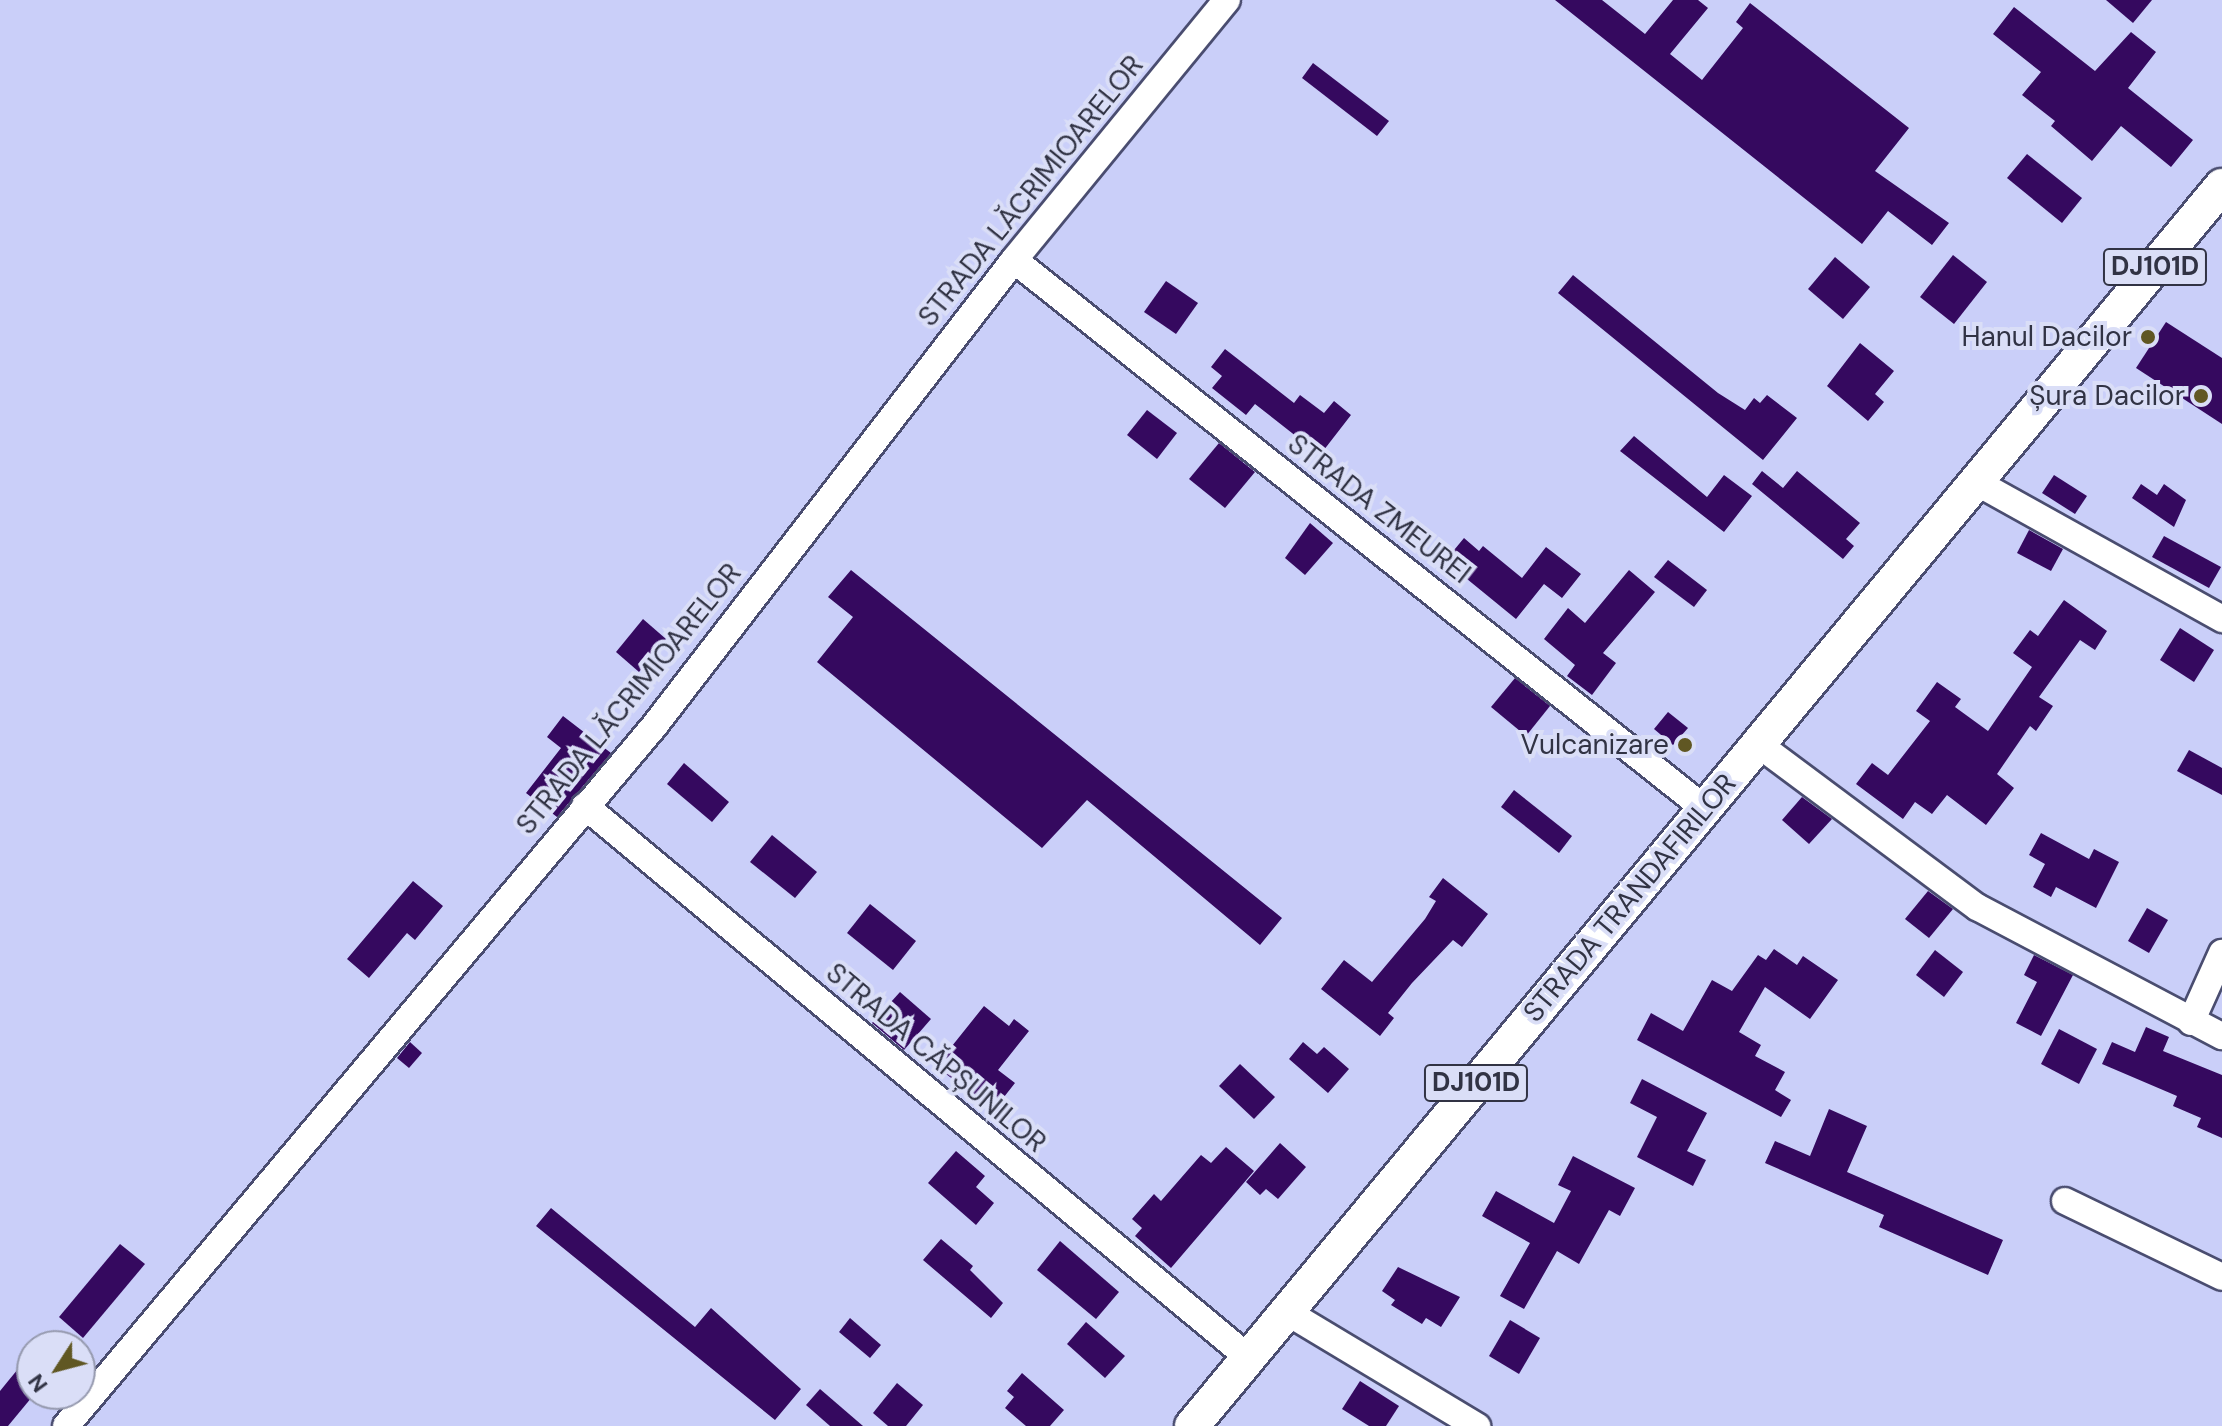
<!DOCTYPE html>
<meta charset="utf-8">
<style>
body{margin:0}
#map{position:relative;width:2222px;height:1426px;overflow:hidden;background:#cacff9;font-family:"DM Sans",sans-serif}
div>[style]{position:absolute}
.building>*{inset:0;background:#35095f}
.roads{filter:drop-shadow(2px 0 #4a4d70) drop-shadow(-2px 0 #4a4d70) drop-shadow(0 2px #4a4d70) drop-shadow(0 -2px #4a4d70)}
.minor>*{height:26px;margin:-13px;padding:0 13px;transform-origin:13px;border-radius:13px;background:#fff}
.major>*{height:34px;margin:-17px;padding:0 17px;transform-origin:17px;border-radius:17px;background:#fff}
.dots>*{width:22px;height:22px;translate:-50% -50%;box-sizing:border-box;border:4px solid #dadef7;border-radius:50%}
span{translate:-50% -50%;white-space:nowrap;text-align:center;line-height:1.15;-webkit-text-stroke:8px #dadef7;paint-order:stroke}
.shield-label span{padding:2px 6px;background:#dadef7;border:2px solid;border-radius:6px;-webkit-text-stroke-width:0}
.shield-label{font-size:26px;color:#313344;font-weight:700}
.street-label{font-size:28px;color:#313344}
.poi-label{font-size:28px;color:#313344}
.right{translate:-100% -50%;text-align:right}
.north{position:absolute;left:16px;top:1330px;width:80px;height:80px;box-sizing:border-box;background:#dadef7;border:2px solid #969aaf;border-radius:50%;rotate:234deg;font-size:22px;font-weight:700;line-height:32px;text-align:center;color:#313344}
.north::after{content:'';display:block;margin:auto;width:28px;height:36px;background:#605723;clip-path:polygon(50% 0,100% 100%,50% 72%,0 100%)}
</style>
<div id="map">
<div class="building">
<i style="clip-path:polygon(1555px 0,1602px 0,1645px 34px,1673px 0,1698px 0,1708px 8px,1670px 54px,1702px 80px,1743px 28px,1736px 22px,1750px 3px,1909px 128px,1875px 171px,1949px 223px,1932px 245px,1888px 211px,1862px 244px)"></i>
<i style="clip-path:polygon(2106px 0,2152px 0,2133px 23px)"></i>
<i style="clip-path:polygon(2014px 7px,2095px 71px,2131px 32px,2156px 52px,2128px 88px,2193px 140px,2171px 167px,2121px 126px,2092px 161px,2051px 126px,2055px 121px,2022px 95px,2041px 72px,1993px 34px)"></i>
<i style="clip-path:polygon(1313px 63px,1389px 121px,1377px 136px,1302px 78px)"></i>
<i style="clip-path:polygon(2027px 154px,2082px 198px,2062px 223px,2007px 178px)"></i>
<i style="clip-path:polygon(1953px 255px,1987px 282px,1954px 324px,1920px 297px)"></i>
<i style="clip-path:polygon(1835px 257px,1870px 287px,1843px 319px,1808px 289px)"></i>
<i style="clip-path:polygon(1573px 275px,1718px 393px,1745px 410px,1754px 398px,1760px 403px,1767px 395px,1797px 418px,1763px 460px,1558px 293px)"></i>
<i style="clip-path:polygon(1166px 281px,1198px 303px,1176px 334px,1144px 312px)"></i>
<i style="clip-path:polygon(2166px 322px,2222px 358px,2222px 424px,2136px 368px)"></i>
<i style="clip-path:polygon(1860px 343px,1894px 371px,1875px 394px,1884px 402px,1868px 421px,1827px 386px)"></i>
<i style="clip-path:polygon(1225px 349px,1294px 403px,1300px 395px,1324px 413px,1334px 401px,1351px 415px,1320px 455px,1255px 404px,1246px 415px,1212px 388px,1222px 376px,1211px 367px)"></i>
<i style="clip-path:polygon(1147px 410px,1177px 433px,1157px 459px,1127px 435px)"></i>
<i style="clip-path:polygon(1634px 436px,1707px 497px,1724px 475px,1752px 496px,1724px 532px,1620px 451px)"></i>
<i style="clip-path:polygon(1219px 443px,1255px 472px,1225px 508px,1189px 479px)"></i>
<i style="clip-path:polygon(1762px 471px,1783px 488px,1797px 471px,1860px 523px,1846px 539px,1854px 546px,1843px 559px,1752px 484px)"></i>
<i style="clip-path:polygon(2054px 475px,2087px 496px,2075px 514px,2042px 493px)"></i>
<i style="clip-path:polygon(2141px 484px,2157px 495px,2164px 484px,2186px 500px,2174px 527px,2132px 498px)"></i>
<i style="clip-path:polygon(1310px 523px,1333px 543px,1305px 575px,1285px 558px)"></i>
<i style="clip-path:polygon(2029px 530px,2063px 549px,2051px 571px,2017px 553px)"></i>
<i style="clip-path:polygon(2164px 536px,2221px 567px,2209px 588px,2152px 557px)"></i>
<i style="clip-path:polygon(1464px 538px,1479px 551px,1483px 546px,1522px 578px,1546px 547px,1581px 574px,1562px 598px,1544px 584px,1516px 619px,1445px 561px)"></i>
<i style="clip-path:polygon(1668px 560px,1707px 590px,1694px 607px,1654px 577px)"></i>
<i style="clip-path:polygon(851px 570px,1282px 918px,1260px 945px,1087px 800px,1042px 848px,817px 662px,853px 617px,828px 597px)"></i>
<i style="clip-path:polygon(1629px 570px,1655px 592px,1603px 653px,1616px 663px,1592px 695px,1567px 676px,1575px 665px,1544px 639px,1568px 608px,1585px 623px)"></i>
<i style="clip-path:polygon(2064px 600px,2107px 631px,2095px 650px,2080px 640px,2039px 697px,2053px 706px,2036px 731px,2030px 726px,1997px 774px,2014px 788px,1986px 825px,1947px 795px,1932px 814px,1915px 802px,1903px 819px,1856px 784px,1872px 763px,1888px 775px,1930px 721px,1916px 711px,1937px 682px,1961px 699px,1955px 707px,1988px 731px,2032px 667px,2013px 653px,2030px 630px,2038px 636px)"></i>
<i style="clip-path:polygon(643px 619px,666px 639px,639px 672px,616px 652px)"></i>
<i style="clip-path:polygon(2180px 628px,2214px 650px,2194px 682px,2160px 660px)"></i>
<i style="clip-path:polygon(1515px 678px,1550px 706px,1526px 736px,1491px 707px)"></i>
<i style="clip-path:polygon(1668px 712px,1688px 728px,1673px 745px,1654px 729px)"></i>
<i style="clip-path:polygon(563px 716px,611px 753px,557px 817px,526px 793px,561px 748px,547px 737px)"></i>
<i style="clip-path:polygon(2189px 750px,2222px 768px,2222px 795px,2177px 771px)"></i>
<i style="clip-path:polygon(684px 763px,729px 802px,712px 822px,667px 784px)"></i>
<i style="clip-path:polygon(1514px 790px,1572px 836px,1559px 853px,1501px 807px)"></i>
<i style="clip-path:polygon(1802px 797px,1832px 819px,1809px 844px,1782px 820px)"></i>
<i style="clip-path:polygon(2041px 833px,2089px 859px,2094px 849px,2119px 862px,2096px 908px,2056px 887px,2051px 897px,2033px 887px,2045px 864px,2029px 855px)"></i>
<i style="clip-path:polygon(772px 835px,817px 872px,795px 898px,750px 862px)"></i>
<i style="clip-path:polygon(1443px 878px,1488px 914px,1462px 947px,1453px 940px,1412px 983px,1388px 1013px,1394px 1018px,1380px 1036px,1321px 989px,1344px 960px,1372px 982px,1425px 919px,1436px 901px,1429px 897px)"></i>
<i style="clip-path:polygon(413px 881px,443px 906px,415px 940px,407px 933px,369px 978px,347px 959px)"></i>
<i style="clip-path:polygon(1928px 891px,1953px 909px,1929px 938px,1905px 919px)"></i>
<i style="clip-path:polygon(870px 904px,916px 941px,893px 970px,847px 933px)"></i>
<i style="clip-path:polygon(2147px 908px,2168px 920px,2149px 953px,2128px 941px)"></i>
<i style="clip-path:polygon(1774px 949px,1797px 965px,1803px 956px,1838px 980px,1810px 1019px,1765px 987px,1739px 1032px,1761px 1045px,1755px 1056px,1785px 1072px,1775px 1090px,1791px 1100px,1781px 1117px,1637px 1040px,1651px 1013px,1683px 1031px,1712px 980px,1732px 991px,1758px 955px,1766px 960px)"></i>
<i style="clip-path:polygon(1935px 950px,1963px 972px,1944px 997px,1916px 975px)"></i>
<i style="clip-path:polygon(2034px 955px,2073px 975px,2041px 1036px,2016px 1023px,2037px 982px,2024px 975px)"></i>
<i style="clip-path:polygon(900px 992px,931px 1019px,904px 1050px,872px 1023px)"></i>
<i style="clip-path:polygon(984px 1006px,1009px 1026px,1014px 1019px,1029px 1031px,998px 1070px,1015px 1083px,993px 1111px,936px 1066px)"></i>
<i style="clip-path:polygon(2146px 1027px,2169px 1037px,2163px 1051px,2222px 1075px,2222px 1138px,2197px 1127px,2201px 1118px,2173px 1106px,2177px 1096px,2102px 1064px,2112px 1042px,2135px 1052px)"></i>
<i style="clip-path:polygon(2059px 1029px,2097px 1049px,2079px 1084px,2041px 1064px)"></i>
<i style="clip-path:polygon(410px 1042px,422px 1053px,409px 1068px,397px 1058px)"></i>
<i style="clip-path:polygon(1303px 1042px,1317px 1054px,1324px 1047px,1349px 1069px,1328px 1093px,1289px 1059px)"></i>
<i style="clip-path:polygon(1240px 1064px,1275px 1097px,1254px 1119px,1219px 1086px)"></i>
<i style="clip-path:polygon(1642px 1079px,1707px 1113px,1687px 1151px,1706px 1160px,1693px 1186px,1637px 1157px,1657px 1117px,1630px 1103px)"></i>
<i style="clip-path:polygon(1829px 1109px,1867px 1126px,1847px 1172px,2003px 1240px,1988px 1275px,1879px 1227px,1884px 1215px,1765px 1163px,1775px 1141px,1810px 1156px)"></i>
<i style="clip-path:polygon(1280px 1143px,1306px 1167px,1278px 1199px,1266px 1189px,1260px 1195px,1246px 1182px)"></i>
<i style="clip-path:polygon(1226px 1147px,1254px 1171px,1171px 1268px,1135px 1236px,1142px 1228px,1132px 1219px,1154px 1194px,1161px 1201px,1201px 1155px,1211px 1163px)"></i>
<i style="clip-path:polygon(956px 1151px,985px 1176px,976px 1187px,994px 1203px,976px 1225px,928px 1183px)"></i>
<i style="clip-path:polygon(1573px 1156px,1635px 1188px,1620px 1216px,1609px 1210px,1579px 1264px,1557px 1251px,1524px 1309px,1500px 1296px,1530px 1243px,1482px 1216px,1496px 1191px,1554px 1223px,1571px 1191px,1558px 1185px)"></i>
<i style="clip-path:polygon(551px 1208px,695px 1327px,711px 1308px,801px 1389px,775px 1420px,536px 1226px)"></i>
<i style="clip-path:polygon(941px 1239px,973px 1266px,970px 1270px,1003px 1303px,991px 1318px,923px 1260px)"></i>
<i style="clip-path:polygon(1060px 1241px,1119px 1292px,1096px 1319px,1037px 1270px)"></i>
<i style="clip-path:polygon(120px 1244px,145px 1264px,83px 1338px,59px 1317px)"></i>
<i style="clip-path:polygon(1398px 1267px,1460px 1297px,1441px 1327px,1426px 1318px,1422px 1324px,1391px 1305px,1395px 1300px,1382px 1291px)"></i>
<i style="clip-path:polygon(850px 1318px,881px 1345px,870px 1358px,839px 1332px)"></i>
<i style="clip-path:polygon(1510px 1320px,1540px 1338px,1519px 1374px,1489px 1356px)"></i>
<i style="clip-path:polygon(1086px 1322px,1125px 1356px,1105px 1378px,1067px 1344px)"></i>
<i style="clip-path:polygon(22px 1364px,32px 1372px,32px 1397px,8px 1426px,0 1426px,0 1391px)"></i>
<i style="clip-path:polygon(1022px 1373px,1064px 1410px,1050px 1426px,1026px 1426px,1005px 1408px,1014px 1397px,1007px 1391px)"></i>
<i style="clip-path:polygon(1360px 1381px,1399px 1406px,1386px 1426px,1369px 1426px,1342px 1409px)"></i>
<i style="clip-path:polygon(897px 1383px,923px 1405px,906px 1426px,888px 1426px,873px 1413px)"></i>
<i style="clip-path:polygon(820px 1389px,863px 1426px,830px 1426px,806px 1405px)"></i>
</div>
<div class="roads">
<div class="minor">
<i style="left:1014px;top:260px;width:881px;rotate:38.46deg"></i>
<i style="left:1976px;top:482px;width:282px;rotate:29.1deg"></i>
<i style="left:1758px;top:744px;width:273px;rotate:36.7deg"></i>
<i style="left:1977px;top:907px;width:277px;rotate:27.8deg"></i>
<i style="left:585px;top:806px;width:863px;rotate:39.74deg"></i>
<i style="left:2191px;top:1022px;width:76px;rotate:-65.8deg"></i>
<i style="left:2065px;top:1201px;width:174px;rotate:25.8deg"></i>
<i style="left:1287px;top:1312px;width:222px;rotate:31deg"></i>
<i style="left:66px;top:1426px;width:916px;rotate:-49.96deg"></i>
<i style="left:655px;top:725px;width:587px;rotate:-52.33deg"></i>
<i style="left:1014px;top:260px;width:336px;rotate:-50.7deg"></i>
</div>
<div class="major">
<i style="left:1192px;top:1426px;width:1612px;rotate:-50.29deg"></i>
</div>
</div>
<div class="dots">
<i style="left:2148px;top:337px;background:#605723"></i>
<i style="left:2201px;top:396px;background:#605723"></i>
<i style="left:1685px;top:745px;background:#605723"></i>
</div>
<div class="shield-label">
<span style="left:2155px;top:267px">DJ101D</span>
<span style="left:1476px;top:1083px">DJ101D</span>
</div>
<div class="street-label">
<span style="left:1031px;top:191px;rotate:-51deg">STRADA LĂCRIMIOARELOR</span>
<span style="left:1379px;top:509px;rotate:38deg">STRADA ZMEUREI</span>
<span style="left:629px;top:699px;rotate:-51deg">STRADA LĂCRIMIOARELOR</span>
<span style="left:1630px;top:898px;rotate:-50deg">STRADA TRANDAFIRILOR</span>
<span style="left:936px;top:1058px;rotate:40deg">STRADA CĂPȘUNILOR</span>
</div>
<div class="poi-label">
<span class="right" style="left:2132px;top:337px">Hanul Dacilor</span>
<span class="right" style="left:2185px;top:396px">Șura Dacilor</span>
<span class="right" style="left:1669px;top:745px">Vulcanizare</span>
</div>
<div class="north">N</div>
</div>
